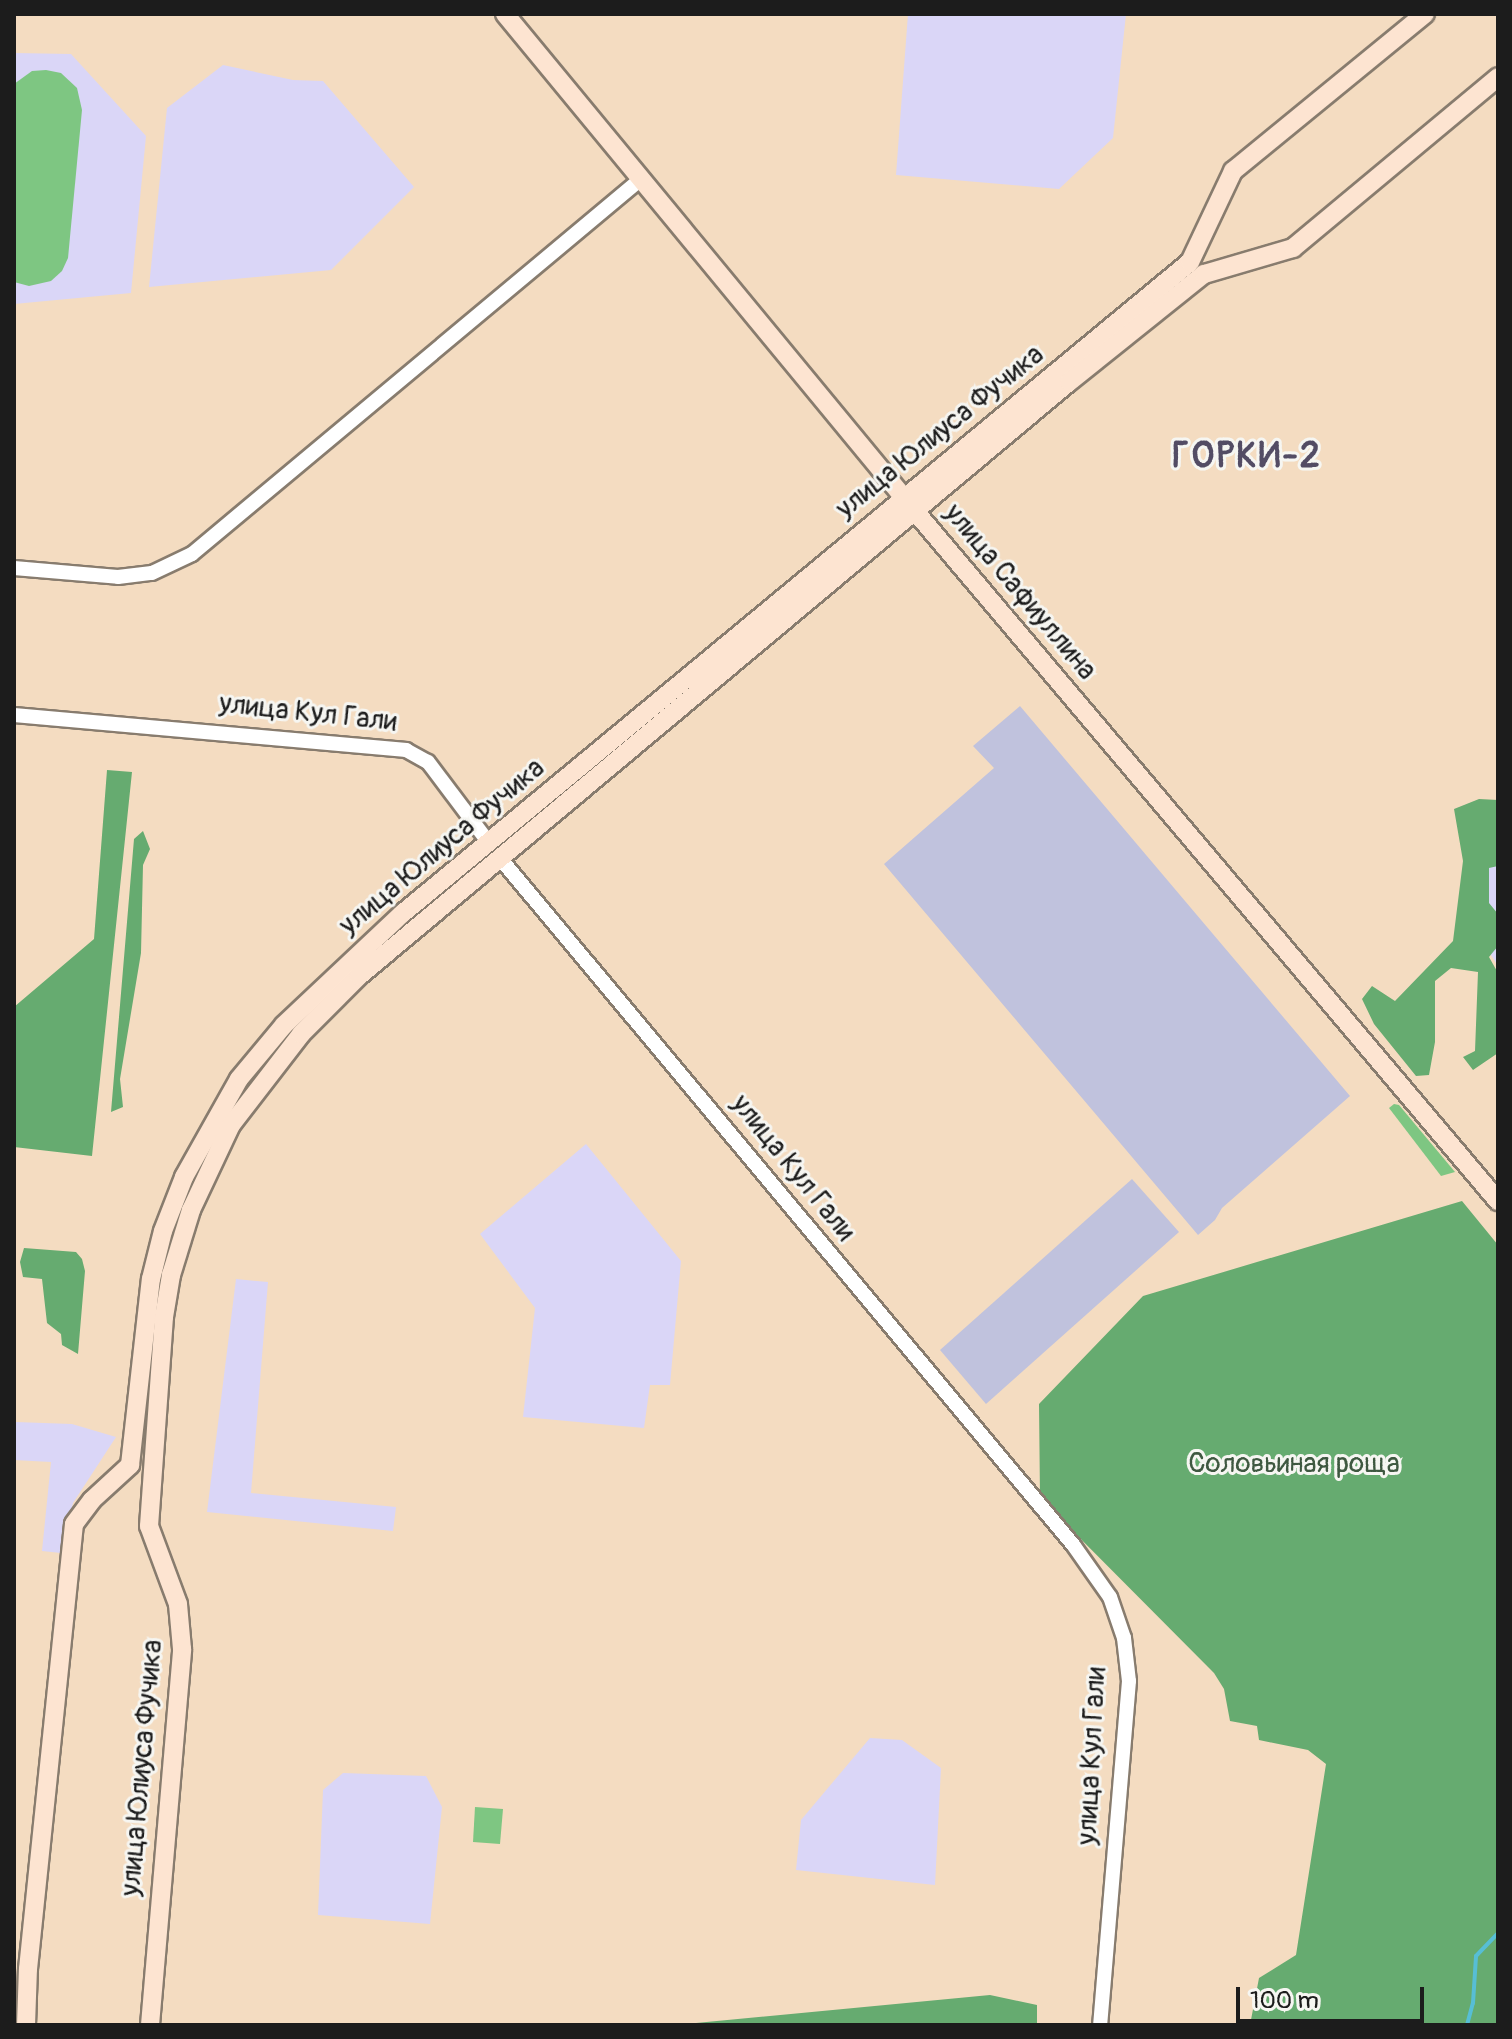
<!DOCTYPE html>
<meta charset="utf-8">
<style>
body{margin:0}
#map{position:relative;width:1512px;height:2039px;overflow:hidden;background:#f4dcc1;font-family:Pangolin,sans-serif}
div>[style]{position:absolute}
.built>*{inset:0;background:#dad6f7}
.industrial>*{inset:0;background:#c0c2dd}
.green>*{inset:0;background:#7ec682}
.forest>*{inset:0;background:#66ab70}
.stream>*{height:4px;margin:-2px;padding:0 2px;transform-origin:2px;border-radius:2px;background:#57bed5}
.roads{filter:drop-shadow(2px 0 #887c6e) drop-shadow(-2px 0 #887c6e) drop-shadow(0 2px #887c6e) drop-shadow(0 -2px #887c6e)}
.street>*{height:14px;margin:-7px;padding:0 7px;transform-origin:7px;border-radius:7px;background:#fff}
.secondary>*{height:18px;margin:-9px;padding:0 9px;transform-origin:9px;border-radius:9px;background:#fde4d1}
span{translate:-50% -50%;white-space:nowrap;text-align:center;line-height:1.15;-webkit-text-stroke:6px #f6f6f2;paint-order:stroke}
.street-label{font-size:28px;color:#1c1c1c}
.park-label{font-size:28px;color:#3e5840}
.district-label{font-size:36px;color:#534c64;font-weight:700;letter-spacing:2px}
.frame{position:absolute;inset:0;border:16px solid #1c1c1c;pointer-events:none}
.scale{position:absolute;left:1236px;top:1987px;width:188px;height:36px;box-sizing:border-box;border:4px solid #1c1c1c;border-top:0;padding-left:10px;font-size:24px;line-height:28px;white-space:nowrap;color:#1c1c1c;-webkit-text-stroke:6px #f6f6f2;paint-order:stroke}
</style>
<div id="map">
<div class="built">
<i style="clip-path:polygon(908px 14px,1126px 14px,1113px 138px,1059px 189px,896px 175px)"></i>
<i style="clip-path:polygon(14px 53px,71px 54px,146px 136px,131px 293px,14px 304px)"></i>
<i style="clip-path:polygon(223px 65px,293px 80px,323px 81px,414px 187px,331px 270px,149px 287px,167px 108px)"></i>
<i style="clip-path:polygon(1471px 812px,1498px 815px,1498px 966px,1484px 944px)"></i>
<i style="clip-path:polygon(586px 1144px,681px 1261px,670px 1385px,650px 1385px,644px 1428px,523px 1417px,535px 1308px,480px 1234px)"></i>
<i style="clip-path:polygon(236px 1279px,268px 1282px,251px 1493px,396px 1507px,393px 1531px,207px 1512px)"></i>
<i style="clip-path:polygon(15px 1422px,72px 1424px,116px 1437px,73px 1503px,61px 1553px,42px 1551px,51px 1462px,14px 1460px)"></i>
<i style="clip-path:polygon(870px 1738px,902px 1740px,941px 1768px,935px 1885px,796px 1870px,801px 1820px)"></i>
<i style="clip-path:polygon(343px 1773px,426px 1776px,442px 1807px,430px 1924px,318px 1915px,323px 1790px)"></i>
</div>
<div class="industrial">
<i style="clip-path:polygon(1020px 706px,1350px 1096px,1222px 1208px,1215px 1220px,1198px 1235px,884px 864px,994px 768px,973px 746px)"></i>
<i style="clip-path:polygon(1132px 1179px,1179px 1232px,986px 1404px,940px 1350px)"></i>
</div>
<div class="green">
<i style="clip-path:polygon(46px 70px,61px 73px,77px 88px,82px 110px,68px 258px,62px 271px,51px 281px,29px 286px,14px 282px,14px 84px,32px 71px)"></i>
<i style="clip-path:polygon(1394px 1104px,1399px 1105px,1455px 1172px,1441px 1176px,1389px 1108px)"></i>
<i style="clip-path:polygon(475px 1807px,503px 1809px,500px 1844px,473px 1842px)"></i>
</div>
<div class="forest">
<i style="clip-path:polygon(107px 770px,132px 772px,92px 1156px,14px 1147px,14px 1007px,94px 939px)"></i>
<i style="clip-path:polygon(1479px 799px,1498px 800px,1498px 866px,1489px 868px,1489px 903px,1498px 914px,1498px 946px,1489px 957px,1498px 973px,1498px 1053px,1473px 1070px,1463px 1057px,1475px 1051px,1478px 972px,1451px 968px,1435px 981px,1435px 1042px,1429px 1075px,1416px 1076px,1374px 1024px,1362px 999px,1372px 986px,1395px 1001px,1453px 941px,1463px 861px,1454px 809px)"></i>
<i style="clip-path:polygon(143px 831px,150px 849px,143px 865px,141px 953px,120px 1079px,123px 1107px,111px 1112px,134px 839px)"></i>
<i style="clip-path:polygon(1462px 1201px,1498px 1245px,1498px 2025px,1250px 2025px,1259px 1978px,1296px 1955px,1326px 1764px,1308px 1750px,1259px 1740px,1257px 1726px,1230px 1721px,1224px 1689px,1214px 1673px,1040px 1498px,1039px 1404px,1143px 1296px)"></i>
<i style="clip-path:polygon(24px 1248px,76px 1252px,82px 1259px,85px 1271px,78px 1354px,62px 1345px,61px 1334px,47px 1323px,42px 1279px,23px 1277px,20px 1262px)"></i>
<i style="clip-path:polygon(990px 1995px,1037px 2005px,1037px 2025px,675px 2025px)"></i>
</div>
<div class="stream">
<i style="left:1467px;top:2025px;width:23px;rotate:-75deg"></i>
<i style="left:1473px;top:2003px;width:47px;rotate:-86.3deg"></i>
<i style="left:1476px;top:1956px;width:32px;rotate:-46deg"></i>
</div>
<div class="roads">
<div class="street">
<i style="left:14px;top:568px;width:104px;rotate:4.9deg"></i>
<i style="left:118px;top:577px;width:34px;rotate:-7deg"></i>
<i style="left:152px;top:573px;width:44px;rotate:-25.4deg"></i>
<i style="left:192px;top:554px;width:585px;rotate:-39.87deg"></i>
<i style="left:14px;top:715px;width:394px;rotate:5.1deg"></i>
<i style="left:406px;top:750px;width:25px;rotate:29deg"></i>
<i style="left:428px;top:762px;width:101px;rotate:53deg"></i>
<i style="left:499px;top:857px;width:897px;rotate:50.15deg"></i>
<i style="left:1074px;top:1546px;width:62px;rotate:54.8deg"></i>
<i style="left:1110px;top:1597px;width:43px;rotate:71.1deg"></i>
<i style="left:1124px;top:1638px;width:43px;rotate:83.4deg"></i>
<i style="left:1129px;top:1681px;width:345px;rotate:94.8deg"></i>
</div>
<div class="secondary">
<i style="left:505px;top:14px;width:643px;rotate:50.49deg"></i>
<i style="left:914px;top:510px;width:905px;rotate:49.8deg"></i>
<i style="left:26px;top:2025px;width:56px;rotate:-88deg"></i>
<i style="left:28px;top:1969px;width:447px;rotate:-84.1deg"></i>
<i style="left:74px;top:1524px;width:30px;rotate:-53deg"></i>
<i style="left:92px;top:1500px;width:52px;rotate:-42.6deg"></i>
<i style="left:130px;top:1465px;width:187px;rotate:-83.6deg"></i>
<i style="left:151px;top:1279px;width:49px;rotate:-76deg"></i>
<i style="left:163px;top:1231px;width:58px;rotate:-68.7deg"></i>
<i style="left:184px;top:1177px;width:112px;rotate:-60.7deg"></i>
<i style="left:239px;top:1079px;width:70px;rotate:-50.2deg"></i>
<i style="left:284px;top:1025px;width:163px;rotate:-43.3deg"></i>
<i style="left:403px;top:913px;width:1021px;rotate:-39.6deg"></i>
<i style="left:1190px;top:262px;width:101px;rotate:-64.7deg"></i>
<i style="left:1233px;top:171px;width:248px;rotate:-39.3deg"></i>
<i style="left:150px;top:2025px;width:377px;rotate:-85.1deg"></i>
<i style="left:182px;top:1649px;width:45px;rotate:-95.1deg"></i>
<i style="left:178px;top:1604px;width:83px;rotate:-110.4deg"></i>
<i style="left:149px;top:1526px;width:210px;rotate:-85.9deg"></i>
<i style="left:164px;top:1317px;width:43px;rotate:-80.5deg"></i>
<i style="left:171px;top:1275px;width:68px;rotate:-72.9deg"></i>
<i style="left:191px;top:1210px;width:94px;rotate:-64.8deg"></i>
<i style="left:231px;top:1125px;width:115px;rotate:-52.4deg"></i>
<i style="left:301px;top:1034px;width:82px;rotate:-45deg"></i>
<i style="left:359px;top:976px;width:926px;rotate:-39.92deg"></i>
<i style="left:1069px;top:382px;width:173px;rotate:-38.7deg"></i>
<i style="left:1204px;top:274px;width:93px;rotate:-16.3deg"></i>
<i style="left:1293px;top:248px;width:267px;rotate:-39.8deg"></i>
</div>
</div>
<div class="street-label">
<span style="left:940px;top:432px;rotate:-39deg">улица Юлиуса Фучика</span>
<span style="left:1020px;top:592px;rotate:50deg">улица Сафиуллина</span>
<span style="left:308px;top:713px;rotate:6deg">улица Кул Гали</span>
<span style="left:442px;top:847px;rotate:-40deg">улица Юлиуса Фучика</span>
<span style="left:793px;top:1168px;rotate:51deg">улица Кул Гали</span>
<span style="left:1092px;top:1756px;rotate:-87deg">улица Кул Гали</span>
<span style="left:142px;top:1768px;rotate:-85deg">улица Юлиуса Фучика</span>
</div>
<div class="park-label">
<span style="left:1294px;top:1464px">Соловьиная роща</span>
</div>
<div class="district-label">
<span style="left:1247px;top:456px">ГОРКИ-2</span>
</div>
<div class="frame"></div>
<div class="scale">100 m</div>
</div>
